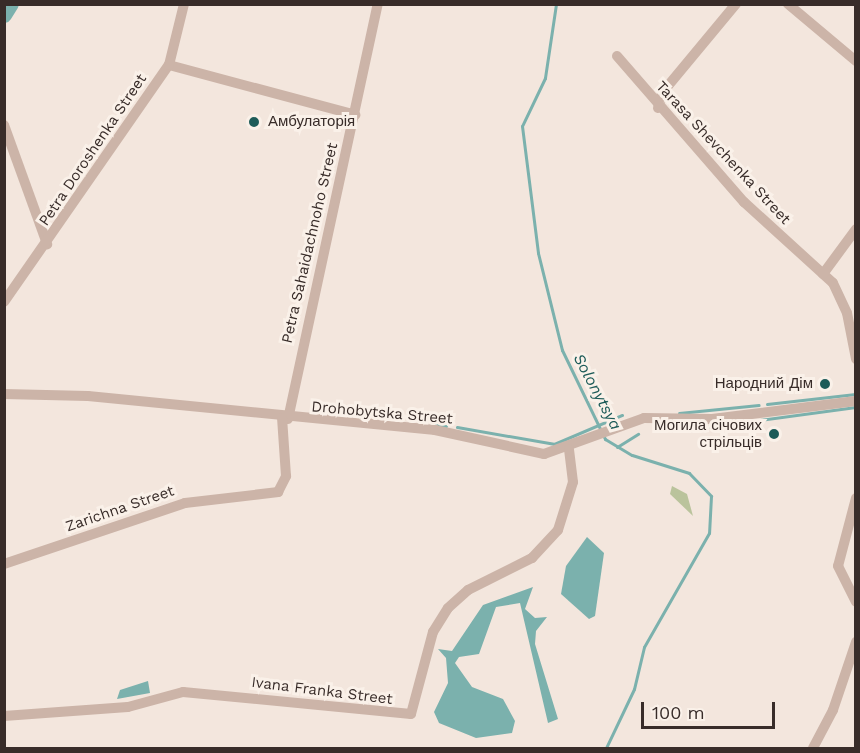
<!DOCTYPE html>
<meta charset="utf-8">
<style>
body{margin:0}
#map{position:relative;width:860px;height:753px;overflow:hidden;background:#f3e6dd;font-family:"Work Sans",sans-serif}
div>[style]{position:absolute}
.green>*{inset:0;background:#bac39c}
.water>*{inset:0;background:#7bb1ad}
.stream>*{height:3px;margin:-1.5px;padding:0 1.5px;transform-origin:1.5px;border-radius:1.5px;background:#7bb1ad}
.river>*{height:16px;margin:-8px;padding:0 8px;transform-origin:8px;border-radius:8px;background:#7bb1ad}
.minor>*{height:10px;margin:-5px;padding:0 5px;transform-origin:5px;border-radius:5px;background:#ccb4a8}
.dots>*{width:16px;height:16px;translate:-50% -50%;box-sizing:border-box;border:3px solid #faf1e9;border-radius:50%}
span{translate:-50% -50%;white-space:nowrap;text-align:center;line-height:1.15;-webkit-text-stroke:6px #faf1e9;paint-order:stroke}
.poi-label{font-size:15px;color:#382c29}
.left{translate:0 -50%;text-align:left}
.right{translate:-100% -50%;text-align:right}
.street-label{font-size:15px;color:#382c29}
.water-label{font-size:16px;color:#1d5b58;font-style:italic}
.frame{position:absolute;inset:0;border:6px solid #382c29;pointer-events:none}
.scale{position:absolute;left:641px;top:702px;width:134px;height:27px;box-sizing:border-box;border:3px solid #382c29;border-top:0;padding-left:8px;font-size:18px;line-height:21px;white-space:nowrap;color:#382c29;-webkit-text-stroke:4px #faf1e9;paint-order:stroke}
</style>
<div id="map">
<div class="green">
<i style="clip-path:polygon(672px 486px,687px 494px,693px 516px,670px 494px)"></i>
</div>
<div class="water">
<i style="clip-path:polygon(587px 537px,604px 553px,595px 616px,589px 619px,561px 594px,566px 566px)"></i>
<i style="clip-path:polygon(533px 587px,525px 609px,535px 618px,547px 617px,536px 631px,535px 644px,558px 719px,548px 723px,520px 603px,496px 607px,479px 654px,459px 657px,455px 663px,472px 687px,503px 699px,515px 721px,512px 733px,476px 738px,439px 723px,434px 712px,448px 683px,446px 658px,438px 649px,452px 651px,483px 605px)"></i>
<i style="clip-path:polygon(148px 681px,150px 693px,117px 699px,120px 690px)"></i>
</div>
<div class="stream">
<i style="left:556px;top:4px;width:75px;rotate:98.5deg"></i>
<i style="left:545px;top:78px;width:53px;rotate:115.6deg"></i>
<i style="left:522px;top:126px;width:128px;rotate:82.8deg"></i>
<i style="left:538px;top:253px;width:100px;rotate:76.1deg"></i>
<i style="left:562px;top:350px;width:99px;rotate:64.2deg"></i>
<i style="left:605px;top:439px;width:31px;rotate:31deg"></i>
<i style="left:632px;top:455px;width:60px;rotate:17.5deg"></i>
<i style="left:689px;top:473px;width:32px;rotate:46deg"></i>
<i style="left:711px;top:496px;width:37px;rotate:93deg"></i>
<i style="left:709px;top:533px;width:131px;rotate:119.7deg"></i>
<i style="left:644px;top:647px;width:43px;rotate:103.4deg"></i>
<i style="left:634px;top:689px;width:65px;rotate:115.4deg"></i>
<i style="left:767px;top:404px;width:89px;rotate:-6.5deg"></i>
<i style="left:679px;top:413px;width:80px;rotate:-5.7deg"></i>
<i style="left:434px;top:425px;width:12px;rotate:5deg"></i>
<i style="left:457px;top:427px;width:98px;rotate:9.9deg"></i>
<i style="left:554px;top:444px;width:74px;rotate:-23.1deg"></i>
<i style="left:658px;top:428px;width:42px"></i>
<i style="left:700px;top:428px;width:157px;rotate:-7.7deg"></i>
<i style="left:617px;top:447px;width:25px;rotate:-32deg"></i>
</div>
<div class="river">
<i style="left:4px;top:15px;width:13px;rotate:-58deg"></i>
</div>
<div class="minor">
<i style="left:788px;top:4px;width:89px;rotate:40deg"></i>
<i style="left:617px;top:56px;width:194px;rotate:49deg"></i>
<i style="left:744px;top:202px;width:120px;rotate:42.3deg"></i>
<i style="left:833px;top:283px;width:33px;rotate:65deg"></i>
<i style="left:847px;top:313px;width:47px;rotate:78.9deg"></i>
<i style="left:169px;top:65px;width:193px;rotate:15deg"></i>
<i style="left:658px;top:108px;width:16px;rotate:-75deg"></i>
<i style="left:662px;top:93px;width:116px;rotate:-50.3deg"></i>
<i style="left:4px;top:125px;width:127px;rotate:70.1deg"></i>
<i style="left:823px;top:274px;width:56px;rotate:-53.7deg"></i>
<i style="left:4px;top:302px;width:289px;rotate:-55.2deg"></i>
<i style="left:169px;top:65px;width:63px;rotate:-76.2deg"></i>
<i style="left:4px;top:394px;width:84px;rotate:1.4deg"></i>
<i style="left:88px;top:396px;width:349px;rotate:5.6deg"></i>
<i style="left:435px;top:430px;width:112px;rotate:12.4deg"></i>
<i style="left:544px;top:454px;width:106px;rotate:-19.8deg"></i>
<i style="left:644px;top:418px;width:68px;rotate:0.8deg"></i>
<i style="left:712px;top:419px;width:145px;rotate:-7.1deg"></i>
<i style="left:288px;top:419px;width:425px;rotate:-77.8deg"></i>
<i style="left:856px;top:498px;width:70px;rotate:104.8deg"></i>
<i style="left:838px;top:566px;width:40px;rotate:63.4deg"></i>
<i style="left:4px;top:564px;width:191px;rotate:-18.6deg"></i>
<i style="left:185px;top:503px;width:94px;rotate:-6.7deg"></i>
<i style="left:278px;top:492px;width:18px;rotate:-63deg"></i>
<i style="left:286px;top:476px;width:58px;rotate:-93.9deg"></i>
<i style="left:4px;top:716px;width:124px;rotate:-4.2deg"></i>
<i style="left:128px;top:707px;width:57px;rotate:-15.3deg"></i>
<i style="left:183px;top:692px;width:229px;rotate:5.5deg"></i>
<i style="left:411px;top:714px;width:85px;rotate:-75deg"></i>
<i style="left:433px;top:632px;width:28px;rotate:-58deg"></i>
<i style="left:448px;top:608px;width:27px;rotate:-42deg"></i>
<i style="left:468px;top:590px;width:72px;rotate:-26.6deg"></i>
<i style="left:532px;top:558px;width:38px;rotate:-47deg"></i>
<i style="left:558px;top:530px;width:50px;rotate:-72.6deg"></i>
<i style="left:573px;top:482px;width:33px;rotate:-97deg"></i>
<i style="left:813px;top:748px;width:43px;rotate:-62.2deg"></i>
<i style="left:833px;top:710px;width:72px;rotate:-71.3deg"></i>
</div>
<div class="dots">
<i style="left:254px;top:122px;background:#1d5b58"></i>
<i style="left:825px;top:384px;background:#1d5b58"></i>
<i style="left:774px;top:434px;background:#1d5b58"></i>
</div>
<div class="poi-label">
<span class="left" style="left:268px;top:122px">Амбулаторія</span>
<span class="right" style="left:813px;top:384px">Народний Дім</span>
<span class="right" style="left:762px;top:434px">Могила січових<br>стрільців</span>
</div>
<div class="street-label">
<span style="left:93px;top:150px;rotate:-56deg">Petra Doroshenka Street</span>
<span style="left:723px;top:153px;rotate:47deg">Tarasa Shevchenka Street</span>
<span style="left:310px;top:243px;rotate:-77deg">Petra Sahaidachnoho Street</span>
<span style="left:382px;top:413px;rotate:5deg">Drohobytska Street</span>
<span style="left:120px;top:509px;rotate:-19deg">Zarichna Street</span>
<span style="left:322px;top:691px;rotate:7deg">Ivana Franka Street</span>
</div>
<div class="water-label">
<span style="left:597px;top:392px;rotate:62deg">Solonytsya</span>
</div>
<div class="frame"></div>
<div class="scale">100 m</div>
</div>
